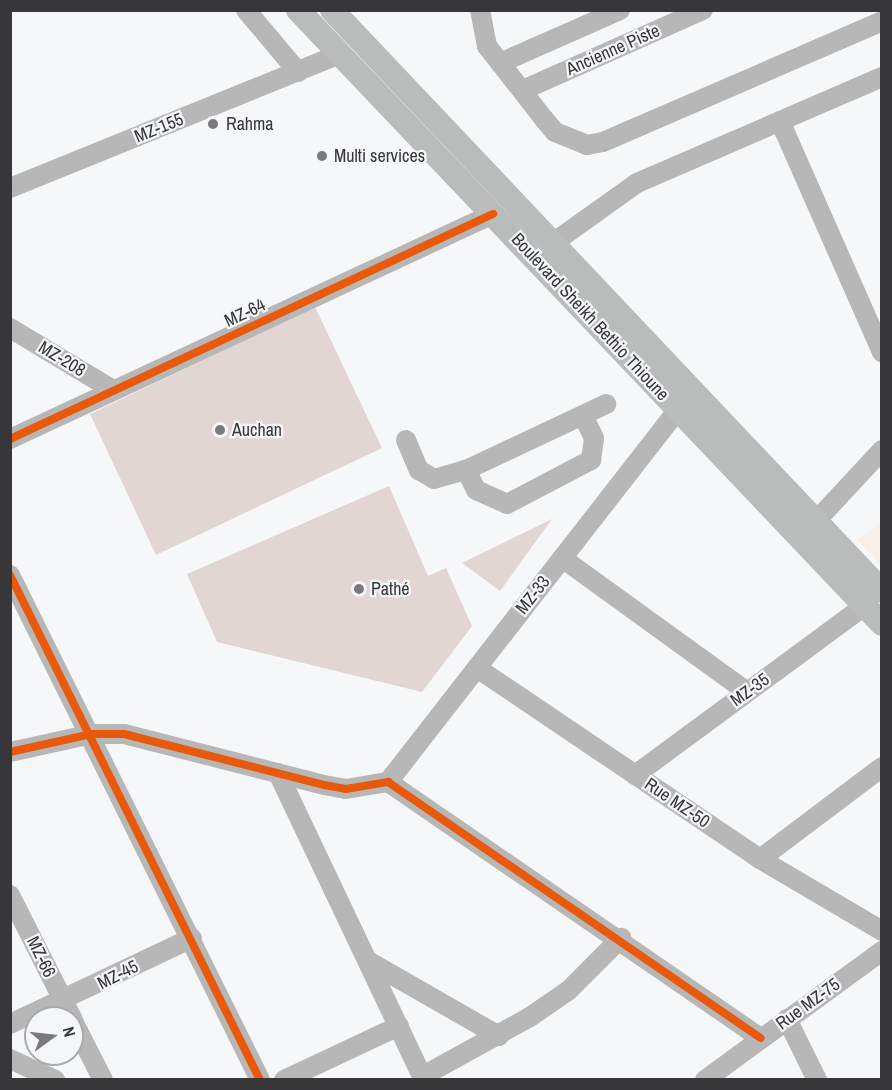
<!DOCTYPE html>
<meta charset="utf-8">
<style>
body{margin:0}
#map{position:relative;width:892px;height:1090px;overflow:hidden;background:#f6f7f8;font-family:"Archivo Narrow",sans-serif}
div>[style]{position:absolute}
.commercial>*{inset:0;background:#f9efe6}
.building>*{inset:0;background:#e1d6d4}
.minor>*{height:20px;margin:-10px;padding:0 10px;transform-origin:10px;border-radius:10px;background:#b7b7b7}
.major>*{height:24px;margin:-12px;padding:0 12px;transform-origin:12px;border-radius:12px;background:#babbbb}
.cycleway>*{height:8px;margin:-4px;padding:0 4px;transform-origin:4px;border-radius:4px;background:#e8590c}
.dots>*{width:16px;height:16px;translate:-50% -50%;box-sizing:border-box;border:3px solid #f5f6f9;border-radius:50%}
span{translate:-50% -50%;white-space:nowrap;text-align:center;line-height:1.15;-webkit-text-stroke:4.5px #f5f6f9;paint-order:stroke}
.street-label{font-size:18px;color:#373739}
.poi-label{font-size:18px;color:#373739}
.left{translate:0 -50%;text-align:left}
.frame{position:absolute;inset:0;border:12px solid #373739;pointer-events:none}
.north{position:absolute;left:24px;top:1006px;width:60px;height:60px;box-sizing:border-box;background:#f5f6f9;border:2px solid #a9aaac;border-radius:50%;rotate:75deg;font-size:16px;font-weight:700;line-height:24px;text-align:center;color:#373739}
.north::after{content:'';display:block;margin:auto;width:21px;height:27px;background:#7a7a7c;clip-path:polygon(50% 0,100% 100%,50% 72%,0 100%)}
</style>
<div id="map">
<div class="commercial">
<i style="clip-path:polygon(881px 522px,881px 565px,857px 540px)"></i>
</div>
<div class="building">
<i style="clip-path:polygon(315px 307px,382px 448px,156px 555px,90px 414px)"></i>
<i style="clip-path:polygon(389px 486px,428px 576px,446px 568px,472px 626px,422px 692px,217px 642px,187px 574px)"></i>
<i style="clip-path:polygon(552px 519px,500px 591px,462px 563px)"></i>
</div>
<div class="minor">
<i style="left:246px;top:10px;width:81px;rotate:50deg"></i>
<i style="left:480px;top:10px;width:37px;rotate:79deg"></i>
<i style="left:487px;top:46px;width:93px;rotate:52deg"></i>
<i style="left:544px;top:119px;width:17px;rotate:50deg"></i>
<i style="left:555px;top:132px;width:35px;rotate:22deg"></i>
<i style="left:587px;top:145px;width:16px;rotate:-11deg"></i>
<i style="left:603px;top:142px;width:304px;rotate:-23.4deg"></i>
<i style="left:500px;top:63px;width:131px;rotate:-23.8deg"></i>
<i style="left:523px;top:90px;width:197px;rotate:-24deg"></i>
<i style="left:780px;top:121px;width:253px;rotate:66.2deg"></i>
<i style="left:10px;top:188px;width:356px;rotate:-22.1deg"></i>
<i style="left:553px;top:243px;width:103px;rotate:-35.5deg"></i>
<i style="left:637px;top:183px;width:267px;rotate:-23.4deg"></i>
<i style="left:10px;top:328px;width:120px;rotate:31deg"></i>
<i style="left:10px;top:439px;width:533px;rotate:-24.98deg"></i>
<i style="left:406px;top:440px;width:33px;rotate:67deg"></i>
<i style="left:419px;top:470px;width:17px;rotate:31deg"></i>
<i style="left:434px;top:479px;width:33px;rotate:-16deg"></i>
<i style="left:466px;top:470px;width:155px;rotate:-25.2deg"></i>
<i style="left:466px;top:470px;width:22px;rotate:63deg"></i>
<i style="left:476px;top:490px;width:34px;rotate:24deg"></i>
<i style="left:507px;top:504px;width:95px;rotate:-27.6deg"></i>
<i style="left:591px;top:460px;width:22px;rotate:-82deg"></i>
<i style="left:594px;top:438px;width:25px;rotate:-116deg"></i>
<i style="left:816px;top:521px;width:97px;rotate:-47.1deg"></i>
<i style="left:562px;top:558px;width:228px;rotate:35.9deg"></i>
<i style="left:10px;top:575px;width:563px;rotate:63.66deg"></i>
<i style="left:477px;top:668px;width:341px;rotate:34deg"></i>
<i style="left:760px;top:859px;width:142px;rotate:30.5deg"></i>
<i style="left:10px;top:752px;width:84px;rotate:-12.4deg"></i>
<i style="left:92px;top:734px;width:32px"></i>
<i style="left:124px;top:734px;width:206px;rotate:14.3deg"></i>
<i style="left:324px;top:785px;width:22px;rotate:10deg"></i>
<i style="left:346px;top:789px;width:43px;rotate:-9.5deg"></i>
<i style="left:388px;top:782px;width:452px;rotate:34.5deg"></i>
<i style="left:278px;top:773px;width:340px;rotate:64.6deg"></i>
<i style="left:635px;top:775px;width:285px;rotate:-36.4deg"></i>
<i style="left:388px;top:782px;width:472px;rotate:-52.1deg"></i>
<i style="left:760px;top:859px;width:153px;rotate:-37deg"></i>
<i style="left:10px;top:895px;width:138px;rotate:63.2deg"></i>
<i style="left:368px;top:961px;width:151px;rotate:29.8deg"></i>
<i style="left:72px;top:1019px;width:68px;rotate:63.1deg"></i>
<i style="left:787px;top:1019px;width:68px;rotate:63.8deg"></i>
<i style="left:10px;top:1024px;width:201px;rotate:-25.3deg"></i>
<i style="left:10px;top:1059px;width:50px;rotate:25deg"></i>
<i style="left:423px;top:1076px;width:122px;rotate:-28.9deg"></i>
<i style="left:530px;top:1017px;width:47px;rotate:-34.7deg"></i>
<i style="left:569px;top:990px;width:74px;rotate:-45deg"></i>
<i style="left:284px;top:1080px;width:127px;rotate:-25.2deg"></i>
<i style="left:705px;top:1080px;width:219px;rotate:-36.1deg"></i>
</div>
<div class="major">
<i style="left:298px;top:10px;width:847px;rotate:46.43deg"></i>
<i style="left:332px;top:10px;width:800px;rotate:46.57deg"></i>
</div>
<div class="cycleway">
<i style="left:10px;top:439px;width:533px;rotate:-24.98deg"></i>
<i style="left:10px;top:575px;width:563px;rotate:63.66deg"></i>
<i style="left:10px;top:752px;width:84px;rotate:-12.4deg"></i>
<i style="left:92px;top:734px;width:32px"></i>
<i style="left:124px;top:734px;width:206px;rotate:14.3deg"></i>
<i style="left:324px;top:785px;width:22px;rotate:10deg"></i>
<i style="left:346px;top:789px;width:43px;rotate:-9.5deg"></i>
<i style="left:388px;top:782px;width:452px;rotate:34.5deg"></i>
</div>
<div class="dots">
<i style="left:213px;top:124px;background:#7a7a7c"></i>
<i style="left:322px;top:156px;background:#7a7a7c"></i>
<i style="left:220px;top:430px;background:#7a7a7c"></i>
<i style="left:359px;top:589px;background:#7a7a7c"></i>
</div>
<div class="street-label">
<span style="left:613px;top:50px;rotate:-24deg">Ancienne Piste</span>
<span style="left:159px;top:128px;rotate:-22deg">MZ-155</span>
<span style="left:245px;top:313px;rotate:-25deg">MZ-64</span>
<span style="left:590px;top:317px;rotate:47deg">Boulevard Sheikh Bethio Thioune</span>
<span style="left:62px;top:359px;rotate:31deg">MZ-208</span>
<span style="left:533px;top:595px;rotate:-52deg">MZ-33</span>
<span style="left:750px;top:690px;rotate:-36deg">MZ-35</span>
<span style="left:677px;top:803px;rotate:34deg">Rue MZ-50</span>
<span style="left:41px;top:957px;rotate:64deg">MZ-66</span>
<span style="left:118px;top:975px;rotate:-27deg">MZ-45</span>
<span style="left:808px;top:1004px;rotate:-36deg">Rue MZ-75</span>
</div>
<div class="poi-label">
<span class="left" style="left:226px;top:124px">Rahma</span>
<span class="left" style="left:334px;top:156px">Multi services</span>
<span class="left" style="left:232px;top:430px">Auchan</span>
<span class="left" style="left:371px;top:589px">Pathé</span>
</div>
<div class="frame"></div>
<div class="north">N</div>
</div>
